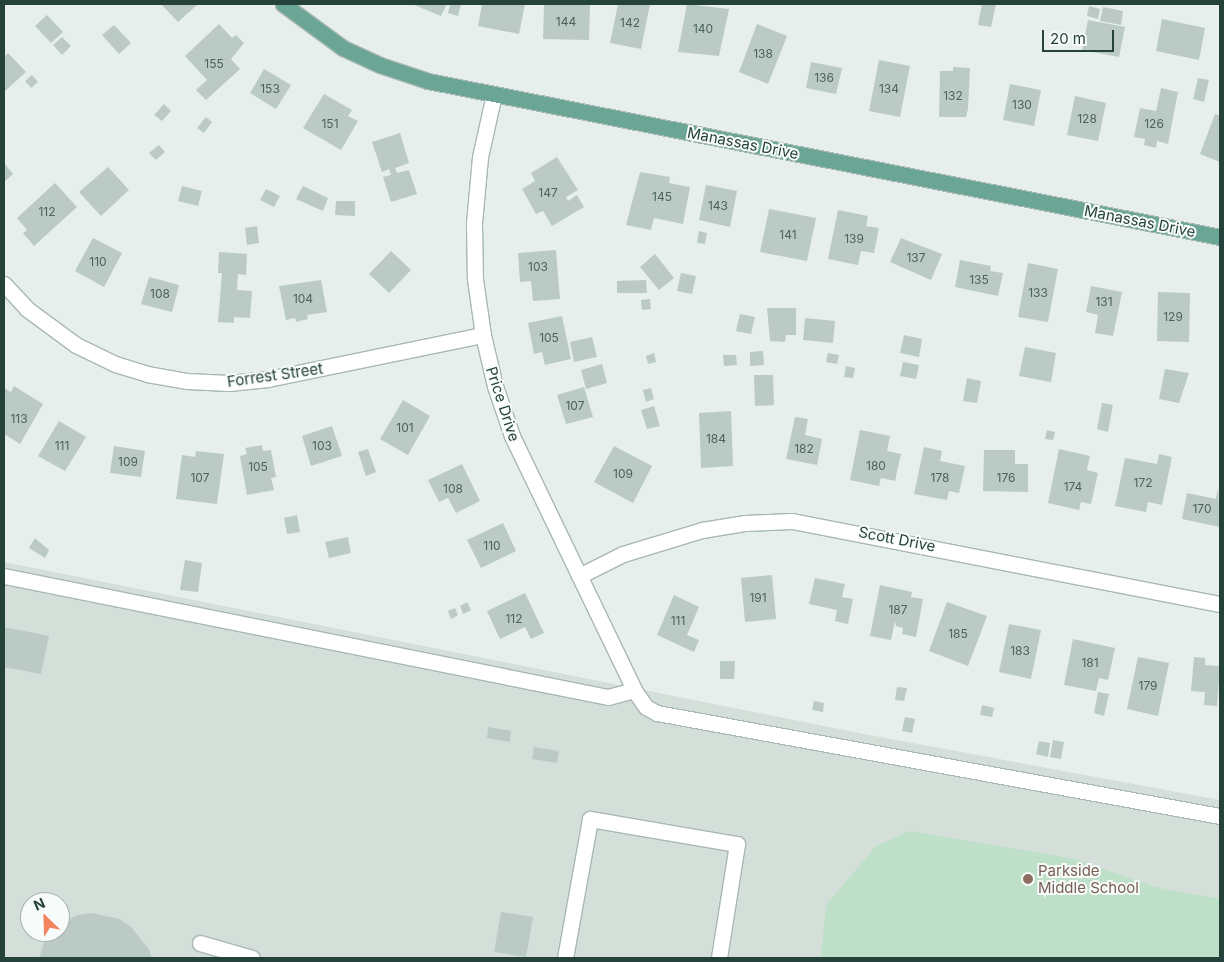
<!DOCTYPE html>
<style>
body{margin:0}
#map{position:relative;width:1224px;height:962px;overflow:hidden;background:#e6efeb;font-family:Inter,sans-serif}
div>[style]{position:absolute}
.built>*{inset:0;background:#d4dfda}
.green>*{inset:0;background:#bfe0c8}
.building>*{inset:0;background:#bbcac4}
.roads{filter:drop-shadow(1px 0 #a8b8b2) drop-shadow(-1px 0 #a8b8b2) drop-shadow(0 1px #a8b8b2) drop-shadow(0 -1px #a8b8b2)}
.minor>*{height:15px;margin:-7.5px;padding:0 7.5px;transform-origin:7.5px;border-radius:7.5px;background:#fff}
.major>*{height:15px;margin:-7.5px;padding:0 7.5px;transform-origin:7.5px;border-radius:7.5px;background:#6aa596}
.dots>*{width:14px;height:14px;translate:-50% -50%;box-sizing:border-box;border:2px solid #f7fbf9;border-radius:50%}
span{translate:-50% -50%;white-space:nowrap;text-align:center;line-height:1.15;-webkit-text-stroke:4px #f7fbf9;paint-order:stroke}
.number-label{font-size:12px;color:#4a645c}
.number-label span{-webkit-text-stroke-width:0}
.street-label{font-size:15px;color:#24423a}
.education-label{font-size:15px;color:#785e54}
.left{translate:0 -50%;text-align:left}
.frame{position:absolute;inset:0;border:5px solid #24423a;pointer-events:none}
.north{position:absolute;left:20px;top:892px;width:50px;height:50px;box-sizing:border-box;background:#f7fbf9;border:1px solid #a3b1ad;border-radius:50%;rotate:336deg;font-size:14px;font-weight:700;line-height:20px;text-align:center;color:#24423a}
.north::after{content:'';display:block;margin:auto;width:18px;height:22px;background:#f4845f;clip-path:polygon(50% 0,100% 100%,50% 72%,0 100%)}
.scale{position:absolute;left:1042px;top:30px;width:72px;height:22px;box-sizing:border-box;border:2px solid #24423a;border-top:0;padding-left:6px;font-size:15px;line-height:18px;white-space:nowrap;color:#24423a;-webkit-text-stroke:4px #f7fbf9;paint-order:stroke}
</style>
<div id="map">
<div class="built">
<i style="clip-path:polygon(evenodd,4px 562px,864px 734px,1220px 800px,1220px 958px,4px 958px,4px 562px,30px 902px,60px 902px,60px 932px,30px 932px,30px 902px)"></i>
</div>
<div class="green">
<i style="clip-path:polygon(909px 831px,1075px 859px,1155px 887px,1220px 899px,1220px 958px,821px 958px,826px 905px,876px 846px)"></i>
</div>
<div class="building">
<i style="clip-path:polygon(161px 4px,198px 4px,178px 22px)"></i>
<i style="clip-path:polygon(412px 4px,447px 4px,441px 16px)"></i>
<i style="clip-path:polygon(450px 4px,461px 5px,458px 16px,448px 13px)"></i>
<i style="clip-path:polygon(482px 4px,525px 4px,519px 34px,478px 26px)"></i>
<i style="clip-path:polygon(544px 4px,590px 4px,589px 40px,543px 39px)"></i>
<i style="clip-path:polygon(618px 4px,650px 4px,641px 49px,610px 43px)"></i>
<i style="clip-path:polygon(687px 4px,729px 9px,719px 56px,678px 52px)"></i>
<i style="clip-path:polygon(982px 4px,996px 4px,991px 27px,978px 25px)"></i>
<i style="clip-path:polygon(1089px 6px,1100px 9px,1098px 19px,1087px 16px)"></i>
<i style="clip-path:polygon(1103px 7px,1123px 11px,1121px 25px,1100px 21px)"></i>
<i style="clip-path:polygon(47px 15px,63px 32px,51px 43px,35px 26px)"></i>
<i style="clip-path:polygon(1162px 19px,1205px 28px,1199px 60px,1156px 51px)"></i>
<i style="clip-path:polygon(1088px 20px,1125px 27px,1119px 57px,1082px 50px)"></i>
<i style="clip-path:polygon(219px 24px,232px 38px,236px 35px,244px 43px,231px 59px,240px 69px,206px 100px,196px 90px,207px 80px,185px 56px)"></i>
<i style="clip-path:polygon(757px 24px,787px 36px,768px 84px,739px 72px)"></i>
<i style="clip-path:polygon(114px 25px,131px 43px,119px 54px,102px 35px)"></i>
<i style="clip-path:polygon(62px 37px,71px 46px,62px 55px,53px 45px)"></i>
<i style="clip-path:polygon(8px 53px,26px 72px,5px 91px,4px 57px)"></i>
<i style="clip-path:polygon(879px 60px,910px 66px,900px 117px,869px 111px)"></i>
<i style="clip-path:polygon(811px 62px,842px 68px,836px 94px,806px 88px)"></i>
<i style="clip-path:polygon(953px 67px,970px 68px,968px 109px,966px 117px,939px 117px,940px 71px,953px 71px)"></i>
<i style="clip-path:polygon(264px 69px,291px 85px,276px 109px,250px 93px)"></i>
<i style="clip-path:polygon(32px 75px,38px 82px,31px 88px,25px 81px)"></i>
<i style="clip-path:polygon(1198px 78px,1209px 80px,1204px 102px,1193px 99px)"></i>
<i style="clip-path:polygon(1010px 84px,1041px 90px,1034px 126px,1003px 120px)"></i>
<i style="clip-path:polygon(1161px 88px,1178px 92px,1168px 144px,1157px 141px,1156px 148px,1144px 145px,1145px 139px,1134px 137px,1140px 108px,1156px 111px)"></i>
<i style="clip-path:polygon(324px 94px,352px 110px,348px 116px,358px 121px,341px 150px,303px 128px)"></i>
<i style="clip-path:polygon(1075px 96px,1106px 103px,1098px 141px,1067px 135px)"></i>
<i style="clip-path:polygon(164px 104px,171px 111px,162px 121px,154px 115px)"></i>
<i style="clip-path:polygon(1215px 114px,1220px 116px,1220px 162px,1200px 154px)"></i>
<i style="clip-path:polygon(206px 117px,212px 122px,204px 133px,197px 128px)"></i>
<i style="clip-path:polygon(400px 133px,409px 163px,395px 168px,397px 173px,409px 170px,417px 194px,391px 202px,383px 177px,391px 175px,389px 169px,382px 172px,372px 142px)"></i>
<i style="clip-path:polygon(159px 145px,165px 152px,156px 160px,149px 153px)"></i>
<i style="clip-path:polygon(557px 157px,578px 190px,566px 197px,568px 201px,577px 195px,584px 207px,552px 226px,543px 211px,536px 214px,522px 189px,535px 181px,531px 173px)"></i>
<i style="clip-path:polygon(4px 163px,13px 174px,4px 182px)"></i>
<i style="clip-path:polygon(108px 167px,129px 190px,101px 216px,79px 192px)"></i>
<i style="clip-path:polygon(640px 172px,670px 177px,669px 183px,690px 187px,683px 224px,654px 218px,651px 230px,626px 225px)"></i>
<i style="clip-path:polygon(55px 183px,77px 207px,34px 246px,23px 233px,27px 230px,17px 218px)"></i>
<i style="clip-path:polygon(706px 185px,737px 191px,730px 227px,699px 220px)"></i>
<i style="clip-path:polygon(182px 186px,202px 191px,198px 206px,178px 201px)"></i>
<i style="clip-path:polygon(303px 186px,328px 198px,323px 211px,296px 199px)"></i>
<i style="clip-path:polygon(266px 189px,280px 196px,274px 207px,260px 200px)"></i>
<i style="clip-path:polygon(336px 201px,355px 201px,355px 216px,335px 215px)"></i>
<i style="clip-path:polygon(769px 209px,816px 218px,807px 261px,760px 252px)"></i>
<i style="clip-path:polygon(838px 210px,868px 216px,866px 226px,879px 228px,874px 253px,861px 251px,858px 265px,828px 259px)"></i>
<i style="clip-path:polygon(257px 226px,259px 243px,247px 245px,245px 228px)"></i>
<i style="clip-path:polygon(699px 231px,707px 233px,705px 244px,697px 243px)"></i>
<i style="clip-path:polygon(93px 238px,122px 253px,104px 287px,75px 271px)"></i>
<i style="clip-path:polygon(901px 238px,942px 254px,931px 280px,890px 262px)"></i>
<i style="clip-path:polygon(556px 250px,560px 299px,533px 301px,531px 281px,520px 282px,518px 253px)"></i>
<i style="clip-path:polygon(391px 251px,411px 270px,389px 293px,369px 274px)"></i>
<i style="clip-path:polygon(219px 252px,247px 254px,246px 275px,238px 274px,237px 290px,252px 291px,250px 318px,234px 317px,234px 323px,218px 322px,222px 273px,218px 273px)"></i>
<i style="clip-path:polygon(655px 254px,674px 278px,659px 290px,640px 267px)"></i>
<i style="clip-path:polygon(960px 260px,991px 266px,990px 271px,1003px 273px,998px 296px,955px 287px)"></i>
<i style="clip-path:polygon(1028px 263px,1058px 269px,1048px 322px,1018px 317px)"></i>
<i style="clip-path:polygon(681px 273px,696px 276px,692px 294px,677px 291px)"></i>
<i style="clip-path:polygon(149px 277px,179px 285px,172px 312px,141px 304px)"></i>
<i style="clip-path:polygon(321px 280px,327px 312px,307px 315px,308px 319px,296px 322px,295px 318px,286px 320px,279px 286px)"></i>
<i style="clip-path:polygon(646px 280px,647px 293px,617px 293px,617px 281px)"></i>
<i style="clip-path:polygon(1091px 286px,1122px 292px,1113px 336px,1095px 333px,1098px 315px,1086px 312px)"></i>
<i style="clip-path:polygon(1158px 292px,1190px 293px,1189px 342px,1157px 341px)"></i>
<i style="clip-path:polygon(650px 299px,651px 309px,642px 310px,641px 300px)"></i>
<i style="clip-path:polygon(767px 308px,796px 308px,796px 335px,786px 335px,785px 342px,770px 341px)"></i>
<i style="clip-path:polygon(740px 314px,755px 317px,751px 334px,736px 331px)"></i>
<i style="clip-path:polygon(562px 316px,571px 359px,545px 365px,542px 352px,534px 354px,528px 323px)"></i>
<i style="clip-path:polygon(805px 318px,835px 321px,833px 343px,803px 340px)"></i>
<i style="clip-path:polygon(904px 335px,922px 339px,919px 357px,900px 353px)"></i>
<i style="clip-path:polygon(592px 337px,597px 357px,574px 362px,570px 342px)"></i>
<i style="clip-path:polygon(1025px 347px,1056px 353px,1051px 382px,1019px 376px)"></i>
<i style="clip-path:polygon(763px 351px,764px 365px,750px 366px,750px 352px)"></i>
<i style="clip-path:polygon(654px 353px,656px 362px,648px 364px,646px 356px)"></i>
<i style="clip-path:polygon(828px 353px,839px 355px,837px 364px,826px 362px)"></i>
<i style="clip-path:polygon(723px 355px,736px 355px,737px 365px,724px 366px)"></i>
<i style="clip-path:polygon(903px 362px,919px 365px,916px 379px,900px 376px)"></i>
<i style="clip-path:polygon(602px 364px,607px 383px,586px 389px,581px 370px)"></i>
<i style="clip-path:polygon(846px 366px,855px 368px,853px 378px,844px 377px)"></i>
<i style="clip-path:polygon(1165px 369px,1189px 373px,1179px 403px,1159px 399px)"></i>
<i style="clip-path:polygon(754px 375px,773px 375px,774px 405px,755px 406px)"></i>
<i style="clip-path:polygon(967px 378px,981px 381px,977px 403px,963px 401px)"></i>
<i style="clip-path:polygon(14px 386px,43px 404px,20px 444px,4px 434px,4px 388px,11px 392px)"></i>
<i style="clip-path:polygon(584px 387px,593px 417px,566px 424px,557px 395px)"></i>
<i style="clip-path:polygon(651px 388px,654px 399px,646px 402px,643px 390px)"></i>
<i style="clip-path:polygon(403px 400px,430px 416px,408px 455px,380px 439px)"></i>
<i style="clip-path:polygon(1102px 403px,1113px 405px,1108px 432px,1097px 429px)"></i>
<i style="clip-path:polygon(654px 406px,660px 426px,647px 429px,641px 410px)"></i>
<i style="clip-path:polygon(731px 411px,733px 466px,701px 468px,699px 413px)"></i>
<i style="clip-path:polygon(795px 417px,808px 419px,805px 435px,822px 439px,817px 465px,786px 459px)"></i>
<i style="clip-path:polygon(59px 421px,86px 437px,65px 471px,38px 456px)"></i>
<i style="clip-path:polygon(332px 426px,342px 456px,311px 466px,302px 436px)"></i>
<i style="clip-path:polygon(860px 430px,890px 436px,887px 451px,901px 454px,895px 481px,881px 478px,879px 486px,850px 480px)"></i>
<i style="clip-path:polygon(1047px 430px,1055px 432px,1053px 440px,1045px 439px)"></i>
<i style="clip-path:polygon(262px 445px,263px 451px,271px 450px,276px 477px,271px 478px,274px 490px,247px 495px,240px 456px,247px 454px,245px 448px)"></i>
<i style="clip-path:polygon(114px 446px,145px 451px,141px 477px,110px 473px)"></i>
<i style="clip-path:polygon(614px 446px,652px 466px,633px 503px,594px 482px)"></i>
<i style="clip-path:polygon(924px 447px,942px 451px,940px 461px,965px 466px,959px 493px,949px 491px,947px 500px,914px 494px)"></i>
<i style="clip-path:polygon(368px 449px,376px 472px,366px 476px,358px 452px)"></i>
<i style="clip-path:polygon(1059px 449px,1090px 456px,1087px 470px,1098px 473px,1091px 504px,1081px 502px,1079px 510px,1048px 503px)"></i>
<i style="clip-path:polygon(984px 450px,1015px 450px,1015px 464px,1028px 464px,1028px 492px,983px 491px)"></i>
<i style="clip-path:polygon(196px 451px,224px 454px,217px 504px,176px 499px,182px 455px,195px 457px)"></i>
<i style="clip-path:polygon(1159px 454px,1172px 457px,1162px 505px,1148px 502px,1146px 512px,1115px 506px,1125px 458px,1157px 464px)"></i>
<i style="clip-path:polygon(462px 464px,480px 501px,456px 513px,448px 498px,439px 502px,428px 480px)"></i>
<i style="clip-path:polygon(1218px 488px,1220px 527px,1182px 519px,1187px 493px,1216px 499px)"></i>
<i style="clip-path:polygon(297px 515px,300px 532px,287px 534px,284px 518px)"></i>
<i style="clip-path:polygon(503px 523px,516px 551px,481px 568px,467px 540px)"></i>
<i style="clip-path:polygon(348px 537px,351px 553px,329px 558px,325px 542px)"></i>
<i style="clip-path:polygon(35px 538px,49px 550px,45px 558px,29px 548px)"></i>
<i style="clip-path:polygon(185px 560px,202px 563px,198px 592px,180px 590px)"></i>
<i style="clip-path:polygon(772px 575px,776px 619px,745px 622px,741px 578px)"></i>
<i style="clip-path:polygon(815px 578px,845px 584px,842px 597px,853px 599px,848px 624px,835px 621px,837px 610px,809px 604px)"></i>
<i style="clip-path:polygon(880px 585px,912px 592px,911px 597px,923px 599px,916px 637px,902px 634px,903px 628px,896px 626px,895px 621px,891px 640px,870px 636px)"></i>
<i style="clip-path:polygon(525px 593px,544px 633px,531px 639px,525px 627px,500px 639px,487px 611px)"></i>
<i style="clip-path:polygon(674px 595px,699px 607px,687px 635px,699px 640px,694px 652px,657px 635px)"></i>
<i style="clip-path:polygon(467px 602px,471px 610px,463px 614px,460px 606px)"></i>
<i style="clip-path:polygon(947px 602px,987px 616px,968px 666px,929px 651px)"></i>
<i style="clip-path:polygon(455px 608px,458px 615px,451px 619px,448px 611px)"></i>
<i style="clip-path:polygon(1009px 624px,1041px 630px,1031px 679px,999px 672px)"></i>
<i style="clip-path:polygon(4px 627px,49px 636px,41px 674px,4px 667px)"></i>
<i style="clip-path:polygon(1073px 639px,1115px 648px,1108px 680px,1099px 678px,1096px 691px,1064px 685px)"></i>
<i style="clip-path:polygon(1138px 657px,1169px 663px,1158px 716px,1127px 709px)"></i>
<i style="clip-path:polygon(1194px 657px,1205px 658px,1205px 665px,1220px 666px,1217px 706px,1204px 705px,1205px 692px,1191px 691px)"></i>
<i style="clip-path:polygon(720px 661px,735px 661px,734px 679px,720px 679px)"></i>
<i style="clip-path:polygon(897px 687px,907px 688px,904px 701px,895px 700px)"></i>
<i style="clip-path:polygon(1098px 692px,1109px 694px,1104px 716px,1094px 713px)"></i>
<i style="clip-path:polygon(814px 701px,824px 703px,823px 712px,812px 710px)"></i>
<i style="clip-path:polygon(982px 705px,994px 708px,992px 717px,980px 715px)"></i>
<i style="clip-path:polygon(905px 717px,915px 719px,912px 733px,902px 731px)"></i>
<i style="clip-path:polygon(488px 727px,511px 731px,510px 742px,487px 738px)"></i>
<i style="clip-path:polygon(1053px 740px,1064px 742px,1061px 759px,1050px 757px)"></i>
<i style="clip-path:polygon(1039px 741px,1050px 743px,1048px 757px,1036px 754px)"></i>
<i style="clip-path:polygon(534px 747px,559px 751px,557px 763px,532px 759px)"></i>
<i style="clip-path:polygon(501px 912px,533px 917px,526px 957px,494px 952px)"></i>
<i style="clip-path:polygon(92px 913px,120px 919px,132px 928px,150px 951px,151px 958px,39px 958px,44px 943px,52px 932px,60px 932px,60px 925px,77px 915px)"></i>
</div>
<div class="roads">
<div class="minor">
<i style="left:494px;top:94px;width:65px;rotate:102.5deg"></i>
<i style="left:480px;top:157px;width:66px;rotate:95.2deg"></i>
<i style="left:474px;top:223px;width:56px;rotate:89deg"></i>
<i style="left:475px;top:279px;width:57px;rotate:81.9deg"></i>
<i style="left:483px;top:335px;width:52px;rotate:76.8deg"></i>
<i style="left:495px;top:386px;width:53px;rotate:71.2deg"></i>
<i style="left:512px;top:436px;width:282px;rotate:64.3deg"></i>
<i style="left:634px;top:690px;width:21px;rotate:55deg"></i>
<i style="left:646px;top:707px;width:13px;rotate:29deg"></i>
<i style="left:657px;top:713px;width:572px;rotate:10.37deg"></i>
<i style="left:4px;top:284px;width:34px;rotate:47deg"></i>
<i style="left:27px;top:309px;width:61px;rotate:36.3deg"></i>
<i style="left:76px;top:345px;width:43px;rotate:26deg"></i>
<i style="left:115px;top:364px;width:34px;rotate:17deg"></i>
<i style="left:147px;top:374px;width:41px;rotate:9.9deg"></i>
<i style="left:187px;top:381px;width:42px;rotate:2.7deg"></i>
<i style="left:229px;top:383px;width:39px;rotate:-6deg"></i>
<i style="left:268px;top:379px;width:219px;rotate:-11.6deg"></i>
<i style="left:4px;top:576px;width:616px;rotate:11.33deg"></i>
<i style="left:608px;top:697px;width:27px;rotate:-15deg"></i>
<i style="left:579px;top:576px;width:49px;rotate:-26.6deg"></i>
<i style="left:623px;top:554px;width:83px;rotate:-16.9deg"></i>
<i style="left:702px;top:530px;width:44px;rotate:-9.2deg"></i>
<i style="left:745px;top:523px;width:47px;rotate:-2.4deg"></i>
<i style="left:792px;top:521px;width:436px;rotate:11deg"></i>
<i style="left:200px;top:943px;width:54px;rotate:16.1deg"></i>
<i style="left:565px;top:958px;width:141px;rotate:-79.8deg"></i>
<i style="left:590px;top:819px;width:149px;rotate:9.7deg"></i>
<i style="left:737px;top:844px;width:115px;rotate:99deg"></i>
</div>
<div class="major">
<i style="left:283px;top:4px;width:74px;rotate:36.3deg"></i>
<i style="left:343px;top:48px;width:41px;rotate:24.7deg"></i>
<i style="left:380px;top:65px;width:51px;rotate:18.4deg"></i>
<i style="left:428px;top:81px;width:807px;rotate:11.14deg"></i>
</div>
</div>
<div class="dots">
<i style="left:1028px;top:879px;background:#8d6e63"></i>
</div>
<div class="number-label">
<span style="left:566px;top:22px">144</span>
<span style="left:630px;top:23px">142</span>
<span style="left:703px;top:29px">140</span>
<span style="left:763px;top:54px">138</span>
<span style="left:214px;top:64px">155</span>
<span style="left:824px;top:78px">136</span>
<span style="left:270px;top:89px">153</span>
<span style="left:889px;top:89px">134</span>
<span style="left:953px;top:96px">132</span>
<span style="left:1022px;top:105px">130</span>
<span style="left:1087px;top:119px">128</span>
<span style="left:330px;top:124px">151</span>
<span style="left:1154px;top:124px">126</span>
<span style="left:548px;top:193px">147</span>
<span style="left:662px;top:197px">145</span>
<span style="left:718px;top:206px">143</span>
<span style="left:47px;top:212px">112</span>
<span style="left:788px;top:235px">141</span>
<span style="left:854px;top:239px">139</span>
<span style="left:916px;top:258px">137</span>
<span style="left:98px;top:262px">110</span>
<span style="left:538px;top:267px">103</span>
<span style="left:979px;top:280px">135</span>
<span style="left:1038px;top:293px">133</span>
<span style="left:160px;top:294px">108</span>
<span style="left:303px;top:299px">104</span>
<span style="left:1104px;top:302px">131</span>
<span style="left:1173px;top:317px">129</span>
<span style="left:549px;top:338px">105</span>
<span style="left:575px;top:406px">107</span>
<span style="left:19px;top:419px">113</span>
<span style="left:405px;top:428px">101</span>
<span style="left:716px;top:439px">184</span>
<span style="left:62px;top:446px">111</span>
<span style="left:322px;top:446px">103</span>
<span style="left:804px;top:449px">182</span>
<span style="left:128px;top:462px">109</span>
<span style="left:876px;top:466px">180</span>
<span style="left:258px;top:467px">105</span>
<span style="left:623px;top:474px">109</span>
<span style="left:200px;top:478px">107</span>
<span style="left:940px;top:478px">178</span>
<span style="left:1006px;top:478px">176</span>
<span style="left:1143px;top:483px">172</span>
<span style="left:1073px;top:487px">174</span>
<span style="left:453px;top:489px">108</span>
<span style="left:1202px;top:509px">170</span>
<span style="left:492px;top:546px">110</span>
<span style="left:758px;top:598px">191</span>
<span style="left:898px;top:610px">187</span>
<span style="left:514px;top:619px">112</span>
<span style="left:678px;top:621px">111</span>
<span style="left:958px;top:634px">185</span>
<span style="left:1020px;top:651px">183</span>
<span style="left:1090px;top:663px">181</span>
<span style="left:1148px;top:686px">179</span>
</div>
<div class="street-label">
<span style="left:743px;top:143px;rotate:11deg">Manassas Drive</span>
<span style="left:1140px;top:221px;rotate:11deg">Manassas Drive</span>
<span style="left:275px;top:375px;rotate:-8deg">Forrest Street</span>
<span style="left:503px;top:404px;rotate:72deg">Price Drive</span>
<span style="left:897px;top:539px;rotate:11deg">Scott Drive</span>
</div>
<div class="education-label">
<span class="left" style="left:1038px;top:879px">Parkside<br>Middle School</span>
</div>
<div class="frame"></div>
<div class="north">N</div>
<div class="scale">20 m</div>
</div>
